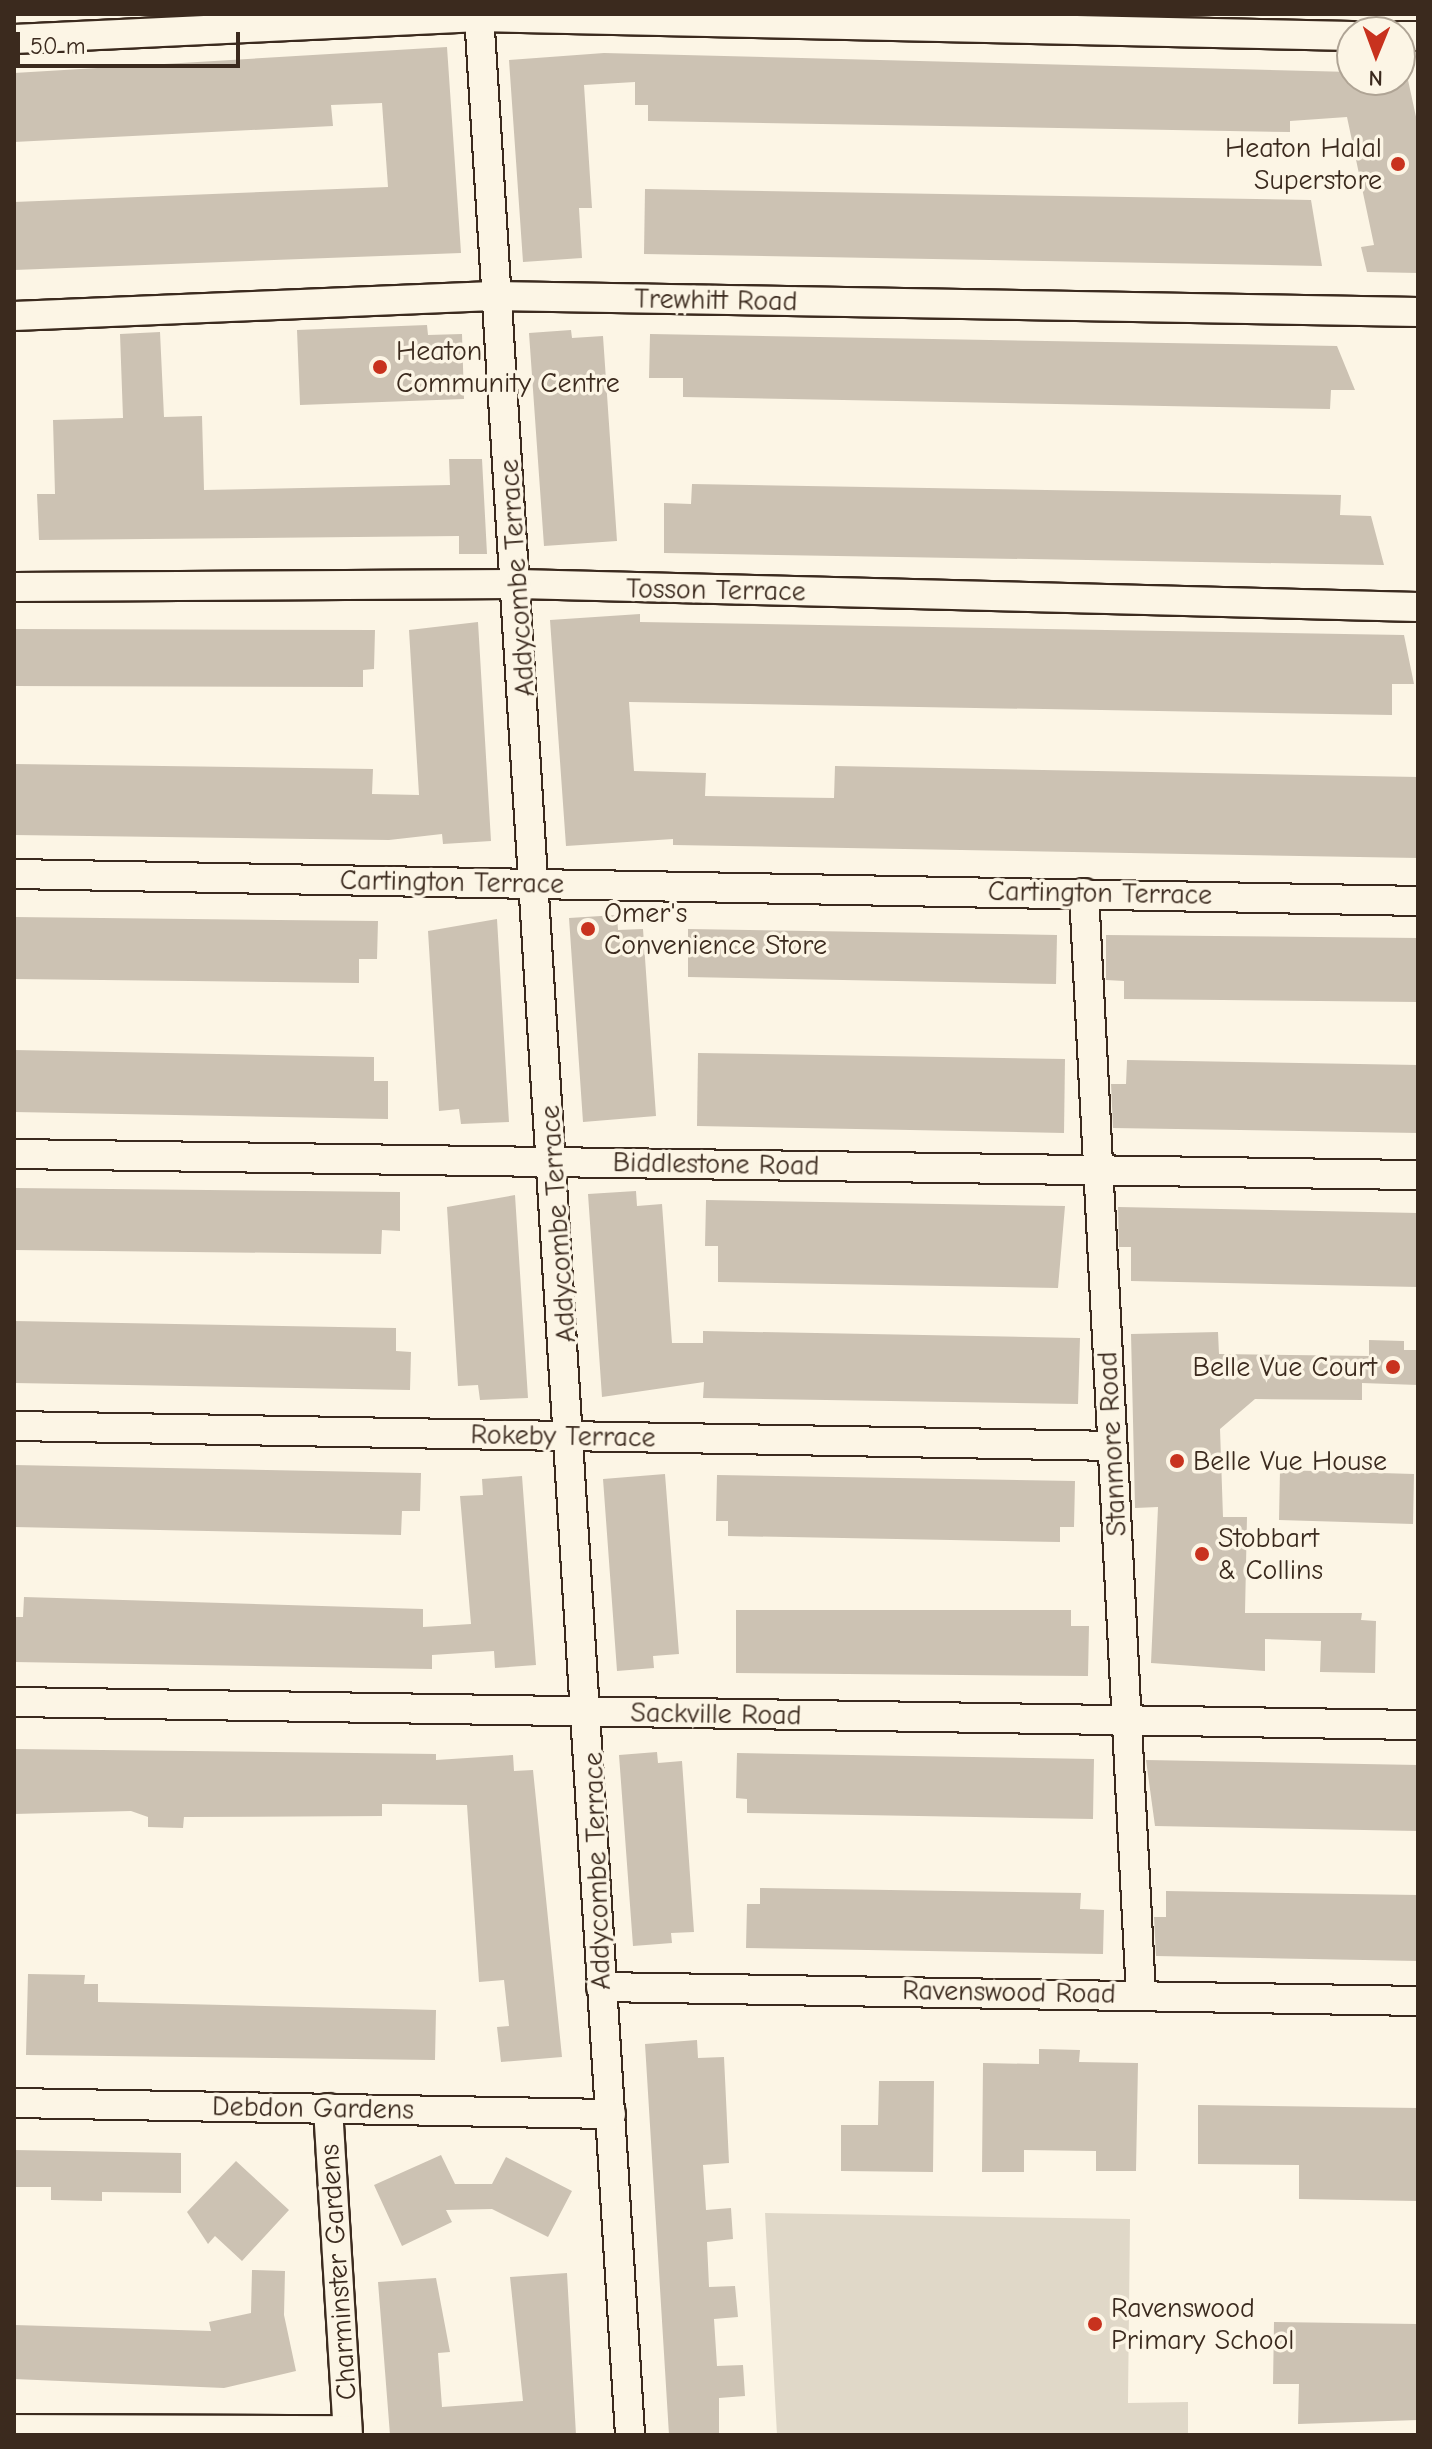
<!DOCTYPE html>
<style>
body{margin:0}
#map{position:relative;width:1432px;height:2449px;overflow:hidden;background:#fcf5e5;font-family:"Comic Neue",sans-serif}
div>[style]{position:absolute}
.green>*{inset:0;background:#e0d8c8}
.building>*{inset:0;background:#ccc2b3}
.roads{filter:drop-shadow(2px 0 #3b2a1e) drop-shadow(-2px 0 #3b2a1e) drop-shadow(0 2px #3b2a1e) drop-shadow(0 -2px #3b2a1e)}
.street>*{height:28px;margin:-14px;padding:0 14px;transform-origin:14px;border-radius:14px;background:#fcf5e5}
.dots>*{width:22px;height:22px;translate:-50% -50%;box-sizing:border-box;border:4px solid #fcf5e5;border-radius:50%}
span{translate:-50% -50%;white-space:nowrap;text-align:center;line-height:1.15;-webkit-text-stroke:7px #fcf5e5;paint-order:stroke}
.poi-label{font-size:28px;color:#3b2a1e}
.right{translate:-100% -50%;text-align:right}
.left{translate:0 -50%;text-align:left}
.street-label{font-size:28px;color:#3b2a1e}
.frame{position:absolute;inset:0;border:16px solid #3b2a1e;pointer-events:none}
.north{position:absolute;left:1336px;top:16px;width:80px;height:80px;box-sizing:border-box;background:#fcf5e5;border:2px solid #afa495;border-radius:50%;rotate:181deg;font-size:22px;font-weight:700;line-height:32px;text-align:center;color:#3b2a1e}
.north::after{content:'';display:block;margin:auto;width:28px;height:36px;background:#c8321e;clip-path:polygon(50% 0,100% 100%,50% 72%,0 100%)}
.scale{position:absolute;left:16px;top:32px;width:224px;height:36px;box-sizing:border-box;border:4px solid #3b2a1e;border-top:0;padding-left:10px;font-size:24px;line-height:28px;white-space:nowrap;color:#3b2a1e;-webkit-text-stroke:6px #fcf5e5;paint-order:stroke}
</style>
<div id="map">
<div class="green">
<i style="clip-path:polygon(765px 2213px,1130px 2219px,1128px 2403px,1188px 2402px,1188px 2435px,777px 2435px)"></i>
</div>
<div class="building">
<i style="clip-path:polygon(447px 47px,461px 253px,14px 270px,14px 202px,388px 187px,382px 103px,331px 105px,333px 126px,14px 142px,14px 73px)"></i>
<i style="clip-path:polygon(604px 53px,1352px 72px,1352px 80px,1408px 80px,1418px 126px,1418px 273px,1367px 272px,1361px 247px,1374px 245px,1347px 117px,1290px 121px,1290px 132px,648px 121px,648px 105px,635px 105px,635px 82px,584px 85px,592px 208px,579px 208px,582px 258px,523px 262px,509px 60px)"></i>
<i style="clip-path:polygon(645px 189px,1311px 200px,1322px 266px,644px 254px)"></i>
<i style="clip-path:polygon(427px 325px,428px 335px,462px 334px,464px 399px,300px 405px,297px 330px)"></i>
<i style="clip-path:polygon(571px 330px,572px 338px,603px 336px,617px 541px,544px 546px,529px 333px)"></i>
<i style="clip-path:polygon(160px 332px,164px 417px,202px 416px,204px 490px,450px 485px,449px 459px,482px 459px,487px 554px,459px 554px,459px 536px,39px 540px,37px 494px,55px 494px,53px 420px,123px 418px,120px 334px)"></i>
<i style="clip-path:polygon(650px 334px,1337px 346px,1355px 390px,1331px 390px,1330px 409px,683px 397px,683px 378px,649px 378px)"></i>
<i style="clip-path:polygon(692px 484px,1341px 495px,1340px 515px,1371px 516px,1384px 565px,664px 553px,664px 503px,691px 504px)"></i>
<i style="clip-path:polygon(640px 614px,640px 622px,1404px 635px,1414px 684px,1392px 684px,1392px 715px,629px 702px,634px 771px,706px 773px,705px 796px,834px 798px,835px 766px,1418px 777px,1418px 858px,673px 845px,673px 839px,566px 846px,550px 620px)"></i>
<i style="clip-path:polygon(478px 622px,491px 841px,443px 844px,442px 834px,389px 840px,14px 835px,14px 764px,373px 769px,372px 794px,419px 795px,409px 630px)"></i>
<i style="clip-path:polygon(14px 629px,375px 630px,374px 669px,363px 670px,363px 687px,14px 686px)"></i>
<i style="clip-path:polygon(617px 915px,618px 930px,643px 929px,656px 1116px,583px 1122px,569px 918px)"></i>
<i style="clip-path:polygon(14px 917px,378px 921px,377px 959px,359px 959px,359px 983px,14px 979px)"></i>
<i style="clip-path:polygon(497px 919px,509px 1122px,461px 1124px,459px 1109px,439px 1111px,428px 931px)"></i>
<i style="clip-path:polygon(688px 929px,1057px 935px,1056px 984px,688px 977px)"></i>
<i style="clip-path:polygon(1106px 935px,1418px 938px,1418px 1002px,1124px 999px,1124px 981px,1106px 980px)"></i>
<i style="clip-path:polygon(14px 1050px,374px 1057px,374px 1081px,388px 1081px,388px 1119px,14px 1112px)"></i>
<i style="clip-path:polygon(698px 1053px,1065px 1059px,1064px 1133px,697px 1126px)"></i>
<i style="clip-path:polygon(1127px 1060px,1418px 1065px,1418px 1133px,1113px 1128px,1111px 1084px,1126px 1084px)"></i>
<i style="clip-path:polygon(14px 1188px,400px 1192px,400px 1231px,382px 1230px,381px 1254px,14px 1250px)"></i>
<i style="clip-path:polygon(636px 1191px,637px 1206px,662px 1204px,672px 1343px,703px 1343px,703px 1331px,1080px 1338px,1078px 1404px,703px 1398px,704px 1382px,602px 1397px,588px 1194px)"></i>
<i style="clip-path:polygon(515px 1195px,528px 1398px,480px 1400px,478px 1385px,458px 1386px,447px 1207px)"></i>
<i style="clip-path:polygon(706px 1200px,1065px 1206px,1058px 1288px,718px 1282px,718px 1246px,705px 1246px)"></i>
<i style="clip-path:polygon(1118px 1207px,1418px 1213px,1418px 1287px,1131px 1281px,1131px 1247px,1119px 1247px)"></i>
<i style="clip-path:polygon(14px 1321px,396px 1328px,396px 1351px,411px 1352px,410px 1390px,14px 1383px)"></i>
<i style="clip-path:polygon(1218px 1332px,1219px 1354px,1369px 1356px,1369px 1340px,1404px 1341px,1404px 1350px,1418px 1350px,1418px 1385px,1362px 1383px,1362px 1400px,1255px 1399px,1220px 1429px,1223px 1517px,1247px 1517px,1245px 1613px,1362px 1613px,1361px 1620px,1376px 1621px,1375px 1673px,1320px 1672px,1321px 1641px,1265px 1639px,1265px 1671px,1151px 1663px,1158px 1507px,1135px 1508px,1131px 1334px)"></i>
<i style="clip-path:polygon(14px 1465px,421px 1473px,420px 1511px,402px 1511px,401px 1535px,14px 1527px)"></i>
<i style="clip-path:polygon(1280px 1470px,1414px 1474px,1413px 1524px,1279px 1520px)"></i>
<i style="clip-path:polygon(665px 1474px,679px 1654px,653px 1656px,654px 1668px,617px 1671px,603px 1479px)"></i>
<i style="clip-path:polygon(717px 1475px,1075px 1481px,1074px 1527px,1060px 1527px,1060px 1542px,728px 1536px,728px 1521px,716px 1521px)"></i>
<i style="clip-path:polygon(522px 1476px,536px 1665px,495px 1668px,494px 1651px,432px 1655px,432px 1669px,14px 1662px,14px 1617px,23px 1617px,24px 1597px,423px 1609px,423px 1627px,471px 1624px,460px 1496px,483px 1495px,482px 1479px)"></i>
<i style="clip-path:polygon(736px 1610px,1071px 1610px,1071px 1626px,1089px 1626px,1088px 1676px,736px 1673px)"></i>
<i style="clip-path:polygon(14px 1749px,436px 1754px,436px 1760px,513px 1755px,514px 1771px,533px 1770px,562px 2057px,501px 2062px,497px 2027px,509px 2026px,504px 1980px,479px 1982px,467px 1805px,382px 1804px,382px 1816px,184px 1817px,183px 1828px,148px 1827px,148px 1817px,131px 1811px,14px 1814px)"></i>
<i style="clip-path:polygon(657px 1752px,658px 1763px,682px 1761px,694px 1932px,671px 1933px,672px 1943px,633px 1946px,619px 1755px)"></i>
<i style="clip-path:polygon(737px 1753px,1094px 1759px,1093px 1819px,747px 1813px,747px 1799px,736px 1798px)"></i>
<i style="clip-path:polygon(1146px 1760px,1418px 1765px,1418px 1831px,1155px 1826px)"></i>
<i style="clip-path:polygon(760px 1888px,1081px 1893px,1080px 1909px,1104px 1910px,1103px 1954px,746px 1948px,747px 1904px,760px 1904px)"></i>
<i style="clip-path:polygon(1166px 1891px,1418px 1895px,1418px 1961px,1156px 1956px,1154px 1917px,1166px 1917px)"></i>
<i style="clip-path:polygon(28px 1974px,85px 1975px,84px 1984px,98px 1984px,98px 2002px,436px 2010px,435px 2060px,26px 2055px)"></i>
<i style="clip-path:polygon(697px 2040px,698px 2058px,724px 2057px,729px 2163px,703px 2165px,706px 2210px,731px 2208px,733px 2239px,707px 2242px,709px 2287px,735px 2286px,738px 2317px,714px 2319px,717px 2366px,743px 2365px,745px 2396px,719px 2398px,719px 2435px,669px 2435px,645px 2044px)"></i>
<i style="clip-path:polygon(1039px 2049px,1080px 2050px,1079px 2062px,1138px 2063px,1136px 2171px,1096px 2171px,1096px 2151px,1024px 2150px,1024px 2172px,982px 2172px,983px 2063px,1039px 2064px)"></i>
<i style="clip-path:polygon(879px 2081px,934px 2081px,933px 2172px,841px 2171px,841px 2125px,878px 2125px)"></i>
<i style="clip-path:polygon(1198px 2105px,1418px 2108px,1417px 2201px,1299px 2199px,1299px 2165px,1198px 2164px)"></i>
<i style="clip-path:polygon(14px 2150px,181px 2153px,181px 2193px,102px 2192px,102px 2201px,51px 2200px,51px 2187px,14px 2187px)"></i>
<i style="clip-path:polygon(441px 2155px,455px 2184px,492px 2184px,506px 2157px,572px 2191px,548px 2237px,492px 2209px,446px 2210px,452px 2222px,402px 2246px,374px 2185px)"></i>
<i style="clip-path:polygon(236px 2161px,289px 2210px,242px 2261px,215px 2236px,208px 2244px,187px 2212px)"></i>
<i style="clip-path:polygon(252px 2270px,285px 2271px,284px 2315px,296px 2371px,224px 2388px,14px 2379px,14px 2325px,211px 2331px,209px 2322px,251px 2313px)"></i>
<i style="clip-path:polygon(567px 2273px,576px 2435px,390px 2435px,378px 2282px,436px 2278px,450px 2352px,438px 2353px,442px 2407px,523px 2401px,510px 2277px)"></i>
<i style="clip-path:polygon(1274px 2322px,1418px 2324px,1418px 2420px,1298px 2424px,1299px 2384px,1273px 2384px)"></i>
</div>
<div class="roads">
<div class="street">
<i style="left:479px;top:14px;width:2426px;rotate:86.43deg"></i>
<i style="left:1400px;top:36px;width:18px"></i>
<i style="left:14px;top:39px;width:466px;rotate:-2.7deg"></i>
<i style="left:479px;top:17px;width:873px;rotate:1.25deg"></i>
<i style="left:14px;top:316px;width:485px;rotate:-2.4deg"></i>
<i style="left:499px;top:296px;width:919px;rotate:1deg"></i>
<i style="left:14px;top:587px;width:504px;rotate:-0.34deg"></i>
<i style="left:518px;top:584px;width:900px;rotate:1.46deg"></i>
<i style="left:14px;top:874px;width:1404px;rotate:1.1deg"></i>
<i style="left:1084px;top:893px;width:1102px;rotate:87.04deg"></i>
<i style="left:14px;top:1154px;width:1404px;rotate:0.86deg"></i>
<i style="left:14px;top:1426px;width:1098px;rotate:1.04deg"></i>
<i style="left:14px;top:1702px;width:1404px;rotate:0.94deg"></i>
<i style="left:601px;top:1987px;width:817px;rotate:0.98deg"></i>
<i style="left:14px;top:2103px;width:597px;rotate:1.06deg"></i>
<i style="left:328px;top:2108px;width:328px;rotate:86.5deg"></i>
<i style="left:14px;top:2429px;width:333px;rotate:0.2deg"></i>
</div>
</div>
<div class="dots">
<i style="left:1398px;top:164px;background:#c8321e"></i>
<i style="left:380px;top:367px;background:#c8321e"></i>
<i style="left:588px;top:929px;background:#c8321e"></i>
<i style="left:1393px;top:1367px;background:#c8321e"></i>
<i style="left:1177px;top:1461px;background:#c8321e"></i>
<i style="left:1202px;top:1554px;background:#c8321e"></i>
<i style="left:1095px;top:2324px;background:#c8321e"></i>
</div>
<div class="poi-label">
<span class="right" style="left:1382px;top:164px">Heaton Halal<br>Superstore</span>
<span class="left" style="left:396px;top:367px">Heaton<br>Community Centre</span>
<span class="left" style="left:604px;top:929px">Omer's<br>Convenience Store</span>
<span class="right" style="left:1377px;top:1367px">Belle Vue Court</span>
<span class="left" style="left:1193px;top:1461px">Belle Vue House</span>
<span class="left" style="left:1218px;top:1554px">Stobbart<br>&amp; Collins</span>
<span class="left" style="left:1111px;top:2324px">Ravenswood<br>Primary School</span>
</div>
<div class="street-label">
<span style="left:716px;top:300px;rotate:1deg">Trewhitt Road</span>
<span style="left:517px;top:578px;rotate:-94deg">Addycombe Terrace</span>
<span style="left:716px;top:590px;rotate:1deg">Tosson Terrace</span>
<span style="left:452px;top:882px;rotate:1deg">Cartington Terrace</span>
<span style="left:1100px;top:893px;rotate:1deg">Cartington Terrace</span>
<span style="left:716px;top:1164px;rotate:1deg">Biddlestone Road</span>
<span style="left:558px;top:1224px;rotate:-94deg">Addycombe Terrace</span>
<span style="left:563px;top:1436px;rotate:1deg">Rokeby Terrace</span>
<span style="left:1112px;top:1444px;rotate:-93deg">Stanmore Road</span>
<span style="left:716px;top:1714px;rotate:1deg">Sackville Road</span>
<span style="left:597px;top:1871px;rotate:-92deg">Addycombe Terrace</span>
<span style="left:1009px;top:1992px;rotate:1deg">Ravenswood Road</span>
<span style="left:313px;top:2108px;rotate:1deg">Debdon Gardens</span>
<span style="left:338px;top:2272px;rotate:-94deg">Charminster Gardens</span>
</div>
<div class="frame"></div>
<div class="north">N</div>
<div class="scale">50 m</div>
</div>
